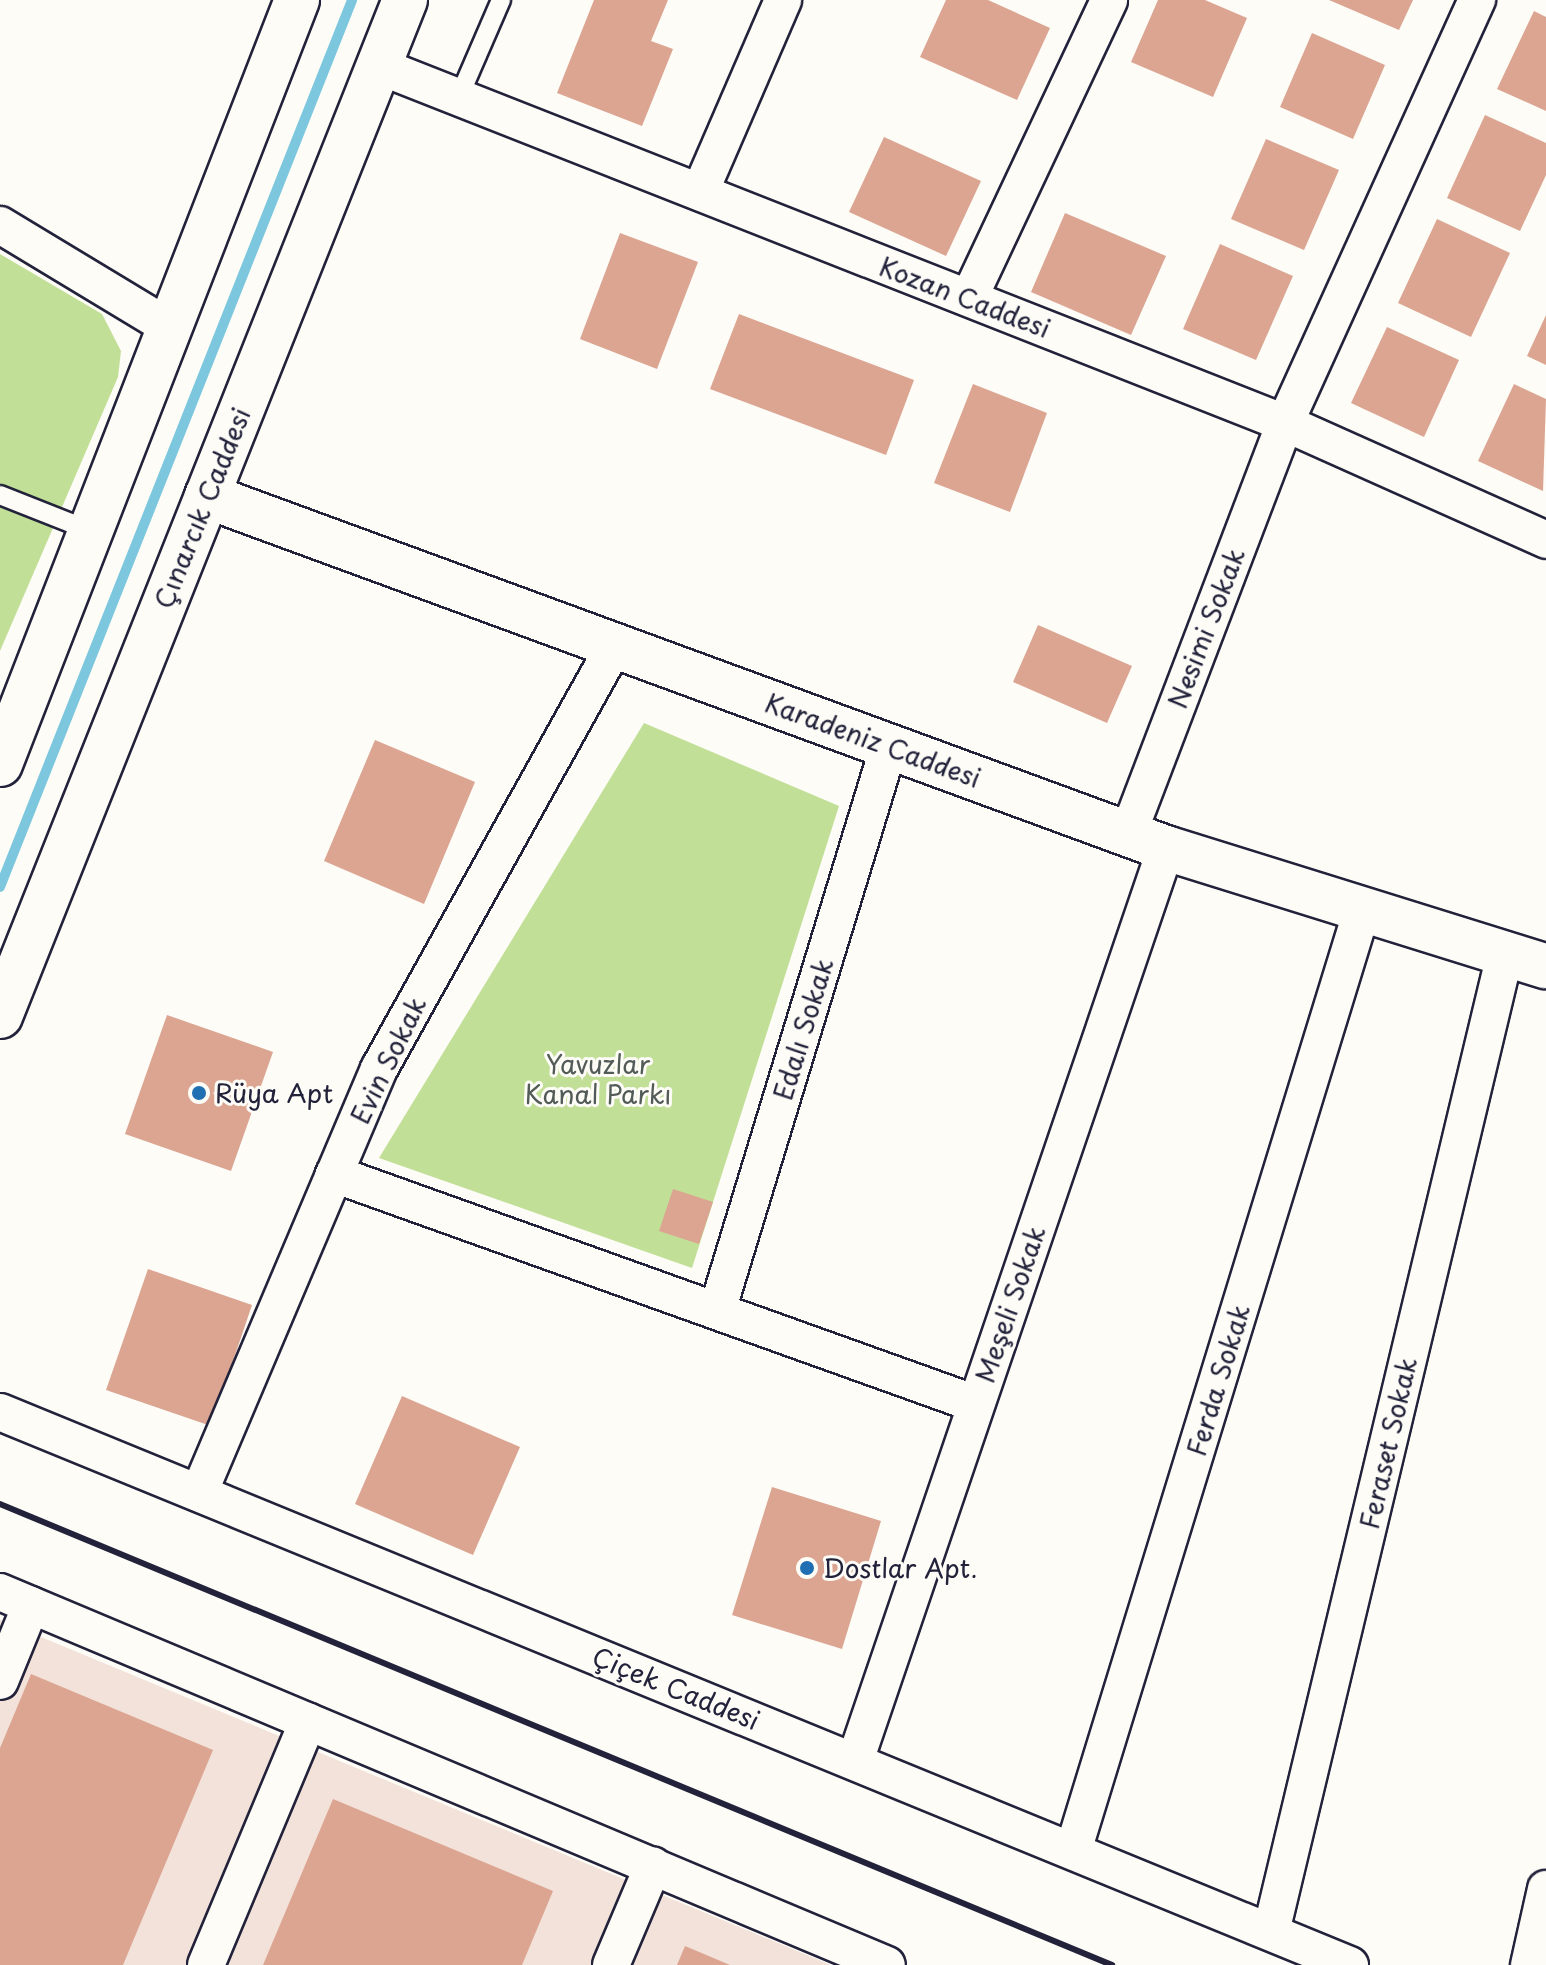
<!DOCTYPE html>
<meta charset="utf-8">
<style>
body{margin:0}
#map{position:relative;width:1546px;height:1965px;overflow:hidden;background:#fdfcf7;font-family:"Playpen Sans",sans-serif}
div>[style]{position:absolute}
.built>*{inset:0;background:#f3e2d9}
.green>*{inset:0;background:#c2df97}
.stream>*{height:10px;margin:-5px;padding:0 5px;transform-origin:5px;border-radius:5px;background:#7dc7de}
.building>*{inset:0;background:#dba592}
.roads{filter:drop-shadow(2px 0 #22223b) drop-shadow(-2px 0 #22223b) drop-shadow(0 2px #22223b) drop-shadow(0 -2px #22223b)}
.service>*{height:18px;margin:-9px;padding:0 9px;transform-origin:9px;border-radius:9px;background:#fdfcf7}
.minor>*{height:36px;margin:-18px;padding:0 18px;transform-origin:18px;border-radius:18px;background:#fdfcf7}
.tertiary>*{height:44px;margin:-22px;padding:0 22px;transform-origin:22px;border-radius:22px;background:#fdfcf7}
.primary>*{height:44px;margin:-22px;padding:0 22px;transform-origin:22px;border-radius:22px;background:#fdfcf7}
.rail>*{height:6px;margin:-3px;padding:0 3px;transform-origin:3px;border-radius:3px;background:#22223b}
.dots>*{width:22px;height:22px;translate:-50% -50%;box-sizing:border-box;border:4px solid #fdfcf7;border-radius:50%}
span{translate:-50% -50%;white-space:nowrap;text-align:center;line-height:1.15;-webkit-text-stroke:6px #fdfcf7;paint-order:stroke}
.street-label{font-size:26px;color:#22223b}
.park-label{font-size:26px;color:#525b57}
.poi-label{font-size:26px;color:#22223b}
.left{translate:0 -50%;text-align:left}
</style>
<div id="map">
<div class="built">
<i style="clip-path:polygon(0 1620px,831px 1965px,0 1965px)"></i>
</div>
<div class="green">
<i style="clip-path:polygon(0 254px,102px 314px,121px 351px,118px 377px,0 651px)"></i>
<i style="clip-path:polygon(644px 723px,839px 806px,692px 1268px,379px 1158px)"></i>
</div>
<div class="stream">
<i style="left:0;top:887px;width:954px;rotate:-68.35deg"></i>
</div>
<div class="building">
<i style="clip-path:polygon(594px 0,668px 0,651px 41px,673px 49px,642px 126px,557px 93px)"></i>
<i style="clip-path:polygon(946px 0,988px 0,1050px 28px,1017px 100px,920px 57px)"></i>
<i style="clip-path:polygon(1158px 0,1205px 0,1247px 18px,1213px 97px,1131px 62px)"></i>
<i style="clip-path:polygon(1329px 0,1413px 0,1399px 30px)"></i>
<i style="clip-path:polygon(1534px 11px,1546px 17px,1546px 111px,1497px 89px)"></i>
<i style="clip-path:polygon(1312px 33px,1385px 65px,1353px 139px,1280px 107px)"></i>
<i style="clip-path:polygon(1485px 115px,1546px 143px,1546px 175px,1520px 231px,1447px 198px)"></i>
<i style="clip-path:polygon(884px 137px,981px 181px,946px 256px,849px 212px)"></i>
<i style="clip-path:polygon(1266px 139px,1339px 170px,1304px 250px,1231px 219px)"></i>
<i style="clip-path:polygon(1065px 213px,1166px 256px,1131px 335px,1031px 292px)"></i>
<i style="clip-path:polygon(1437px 219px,1510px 253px,1471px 337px,1398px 303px)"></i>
<i style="clip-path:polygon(620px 233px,698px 262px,657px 369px,580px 339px)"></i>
<i style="clip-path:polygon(1220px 244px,1293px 276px,1256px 360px,1183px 329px)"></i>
<i style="clip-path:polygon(739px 314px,914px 380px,886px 455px,710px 389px)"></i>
<i style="clip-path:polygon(1546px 315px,1546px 365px,1527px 356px)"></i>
<i style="clip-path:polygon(1387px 327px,1459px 360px,1424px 437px,1351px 403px)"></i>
<i style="clip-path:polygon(973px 384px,1047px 413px,1010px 512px,934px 483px)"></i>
<i style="clip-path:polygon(1514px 384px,1546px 399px,1543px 491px,1478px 461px)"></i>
<i style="clip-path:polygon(1038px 625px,1132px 666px,1107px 723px,1013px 682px)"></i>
<i style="clip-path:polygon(375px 740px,475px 782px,424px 904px,324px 861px)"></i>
<i style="clip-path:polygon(167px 1015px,273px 1052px,231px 1171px,125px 1134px)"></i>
<i style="clip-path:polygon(673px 1189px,713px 1202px,699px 1244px,659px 1231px)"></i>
<i style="clip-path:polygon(148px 1269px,252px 1305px,211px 1426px,106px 1390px)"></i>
<i style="clip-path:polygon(402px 1396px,520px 1447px,473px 1555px,355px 1504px)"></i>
<i style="clip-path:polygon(772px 1487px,881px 1521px,842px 1649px,732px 1615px)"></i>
<i style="clip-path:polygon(31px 1674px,213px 1750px,123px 1965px,0 1965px,0 1748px)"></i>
<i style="clip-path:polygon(333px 1799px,553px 1891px,522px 1965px,263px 1965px)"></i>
<i style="clip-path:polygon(685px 1946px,730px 1965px,677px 1965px)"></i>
</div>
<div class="roads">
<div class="service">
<i style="left:459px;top:97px;width:106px;rotate:-66.6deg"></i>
<i style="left:0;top:495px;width:98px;rotate:21.6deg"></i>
</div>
<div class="minor">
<i style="left:379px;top:66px;width:974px;rotate:21.51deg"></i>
<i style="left:1285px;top:423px;width:286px;rotate:24.1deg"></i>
<i style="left:700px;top:192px;width:209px;rotate:-66.6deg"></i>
<i style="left:0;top:225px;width:197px;rotate:31.1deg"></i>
<i style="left:969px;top:298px;width:329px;rotate:-64.8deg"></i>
<i style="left:1128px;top:834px;width:440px;rotate:-69.1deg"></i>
<i style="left:1285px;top:423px;width:465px;rotate:-65.6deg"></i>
<i style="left:334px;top:1174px;width:682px;rotate:19.71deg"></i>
<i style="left:717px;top:1311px;width:591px;rotate:-73.07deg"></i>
<i style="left:0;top:1412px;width:1459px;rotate:22.28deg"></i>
<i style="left:199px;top:1493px;width:461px;rotate:-67deg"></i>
<i style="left:379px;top:1069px;width:485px;rotate:-60.9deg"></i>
<i style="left:0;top:1592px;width:962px;rotate:22.81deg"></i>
<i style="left:0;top:1681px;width:82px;rotate:-67.8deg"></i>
<i style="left:855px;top:1761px;width:965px;rotate:-71.19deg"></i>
<i style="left:1073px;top:1851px;width:984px;rotate:-72.93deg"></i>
<i style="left:1271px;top:1932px;width:1006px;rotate:-76.54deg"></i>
<i style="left:206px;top:1965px;width:264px;rotate:-67.3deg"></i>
<i style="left:611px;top:1965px;width:108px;rotate:-67deg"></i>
<i style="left:1529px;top:1965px;width:78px;rotate:-77.4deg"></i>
</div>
<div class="tertiary">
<i style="left:207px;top:496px;width:1022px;rotate:20.16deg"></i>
<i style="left:1166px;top:848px;width:398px;rotate:17.3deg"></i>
</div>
<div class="primary">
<i style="left:0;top:764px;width:820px;rotate:-68.76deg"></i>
<i style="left:0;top:1016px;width:1094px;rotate:-68.27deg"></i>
</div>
</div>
<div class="rail">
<i style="left:0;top:1504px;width:1204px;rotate:22.52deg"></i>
</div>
<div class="dots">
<i style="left:199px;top:1093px;background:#1f6fb2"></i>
<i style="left:807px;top:1568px;background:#1f6fb2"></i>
</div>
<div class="street-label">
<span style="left:965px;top:297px;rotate:21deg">Kozan Caddesi</span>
<span style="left:202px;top:508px;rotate:-68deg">Çınarcık Caddesi</span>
<span style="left:1206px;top:628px;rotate:-69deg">Nesimi Sokak</span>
<span style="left:873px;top:740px;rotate:20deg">Karadeniz Caddesi</span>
<span style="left:803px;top:1029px;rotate:-73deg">Edalı Sokak</span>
<span style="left:388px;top:1060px;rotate:-64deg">Evin Sokak</span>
<span style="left:1010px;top:1304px;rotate:-71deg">Meşeli Sokak</span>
<span style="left:1218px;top:1380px;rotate:-73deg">Ferda Sokak</span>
<span style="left:1388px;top:1443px;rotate:-77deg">Feraset Sokak</span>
<span style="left:676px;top:1688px;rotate:22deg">Çiçek Caddesi</span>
</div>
<div class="park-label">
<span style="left:598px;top:1079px">Yavuzlar<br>Kanal Parkı</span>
</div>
<div class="poi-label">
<span class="left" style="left:215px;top:1093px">Rüya Apt</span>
<span class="left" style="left:823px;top:1568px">Dostlar Apt.</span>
</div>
</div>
